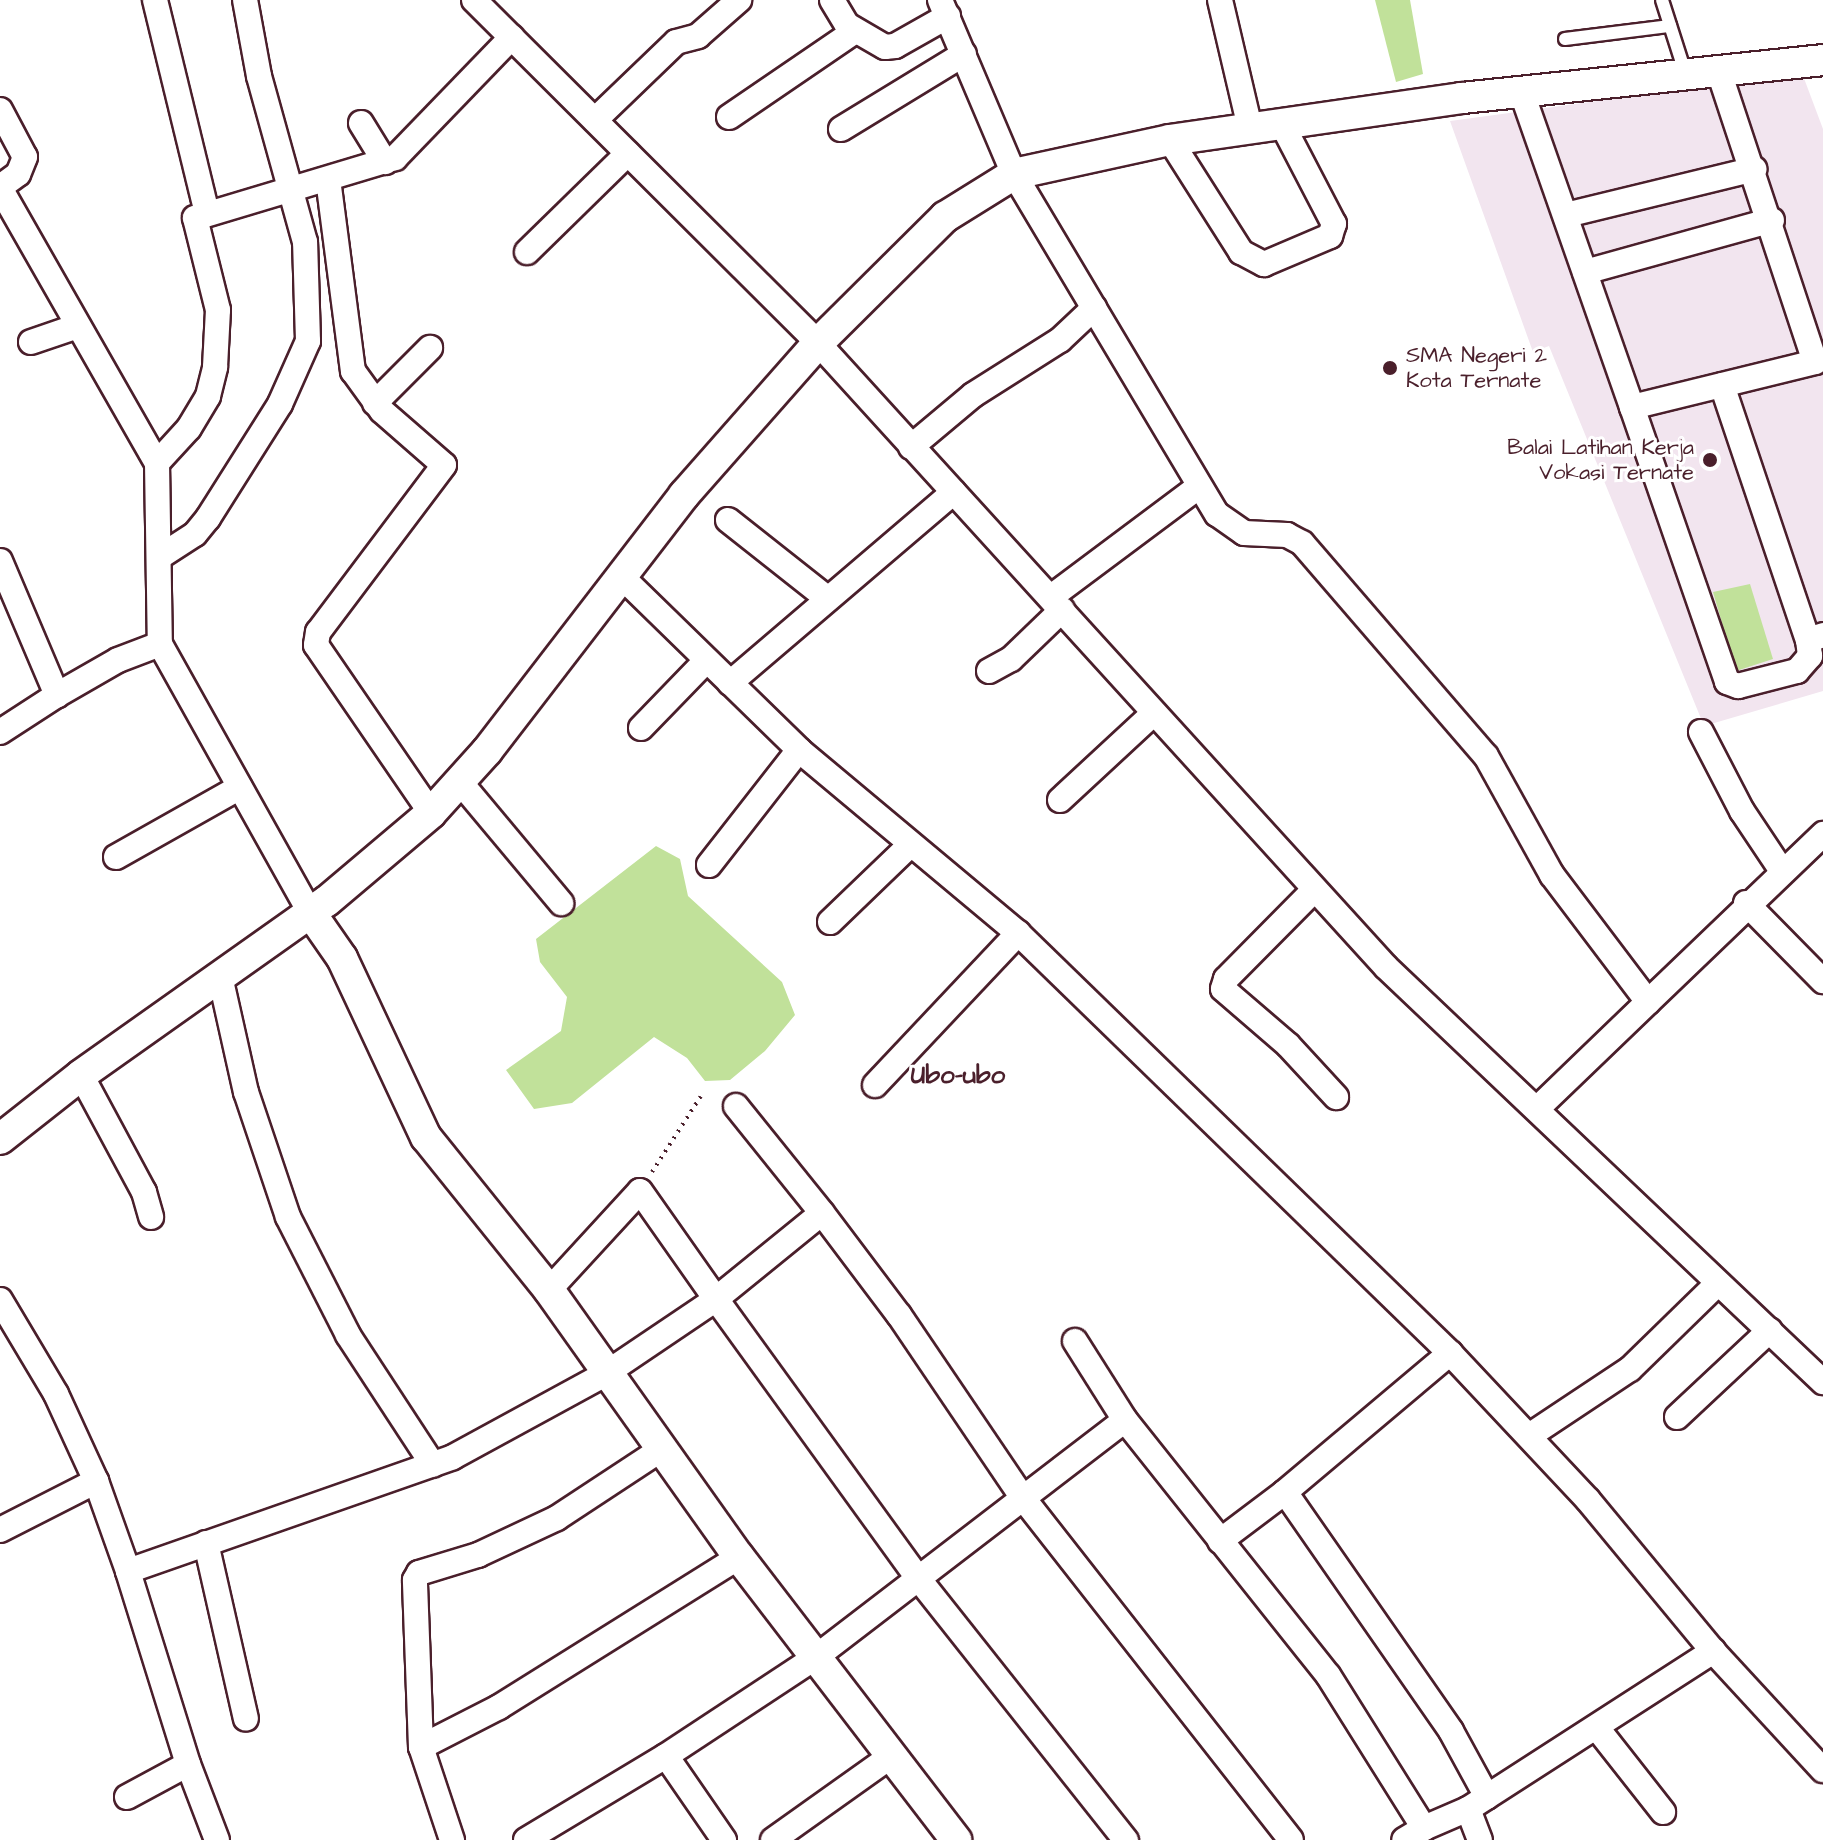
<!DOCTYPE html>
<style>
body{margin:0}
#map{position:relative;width:1823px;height:1840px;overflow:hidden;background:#fff;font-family:"Architects Daughter",sans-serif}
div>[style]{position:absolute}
.built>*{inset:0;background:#f2e5ef}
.green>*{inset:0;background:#c1e19a}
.path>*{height:4px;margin-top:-2px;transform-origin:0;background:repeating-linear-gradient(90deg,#4a1f2b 0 2px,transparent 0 8px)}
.roads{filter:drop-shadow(2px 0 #4a1f2b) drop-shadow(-2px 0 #4a1f2b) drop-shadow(0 2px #4a1f2b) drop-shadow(0 -2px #4a1f2b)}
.service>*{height:12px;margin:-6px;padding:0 6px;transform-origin:6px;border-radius:6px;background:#fff}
.minor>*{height:24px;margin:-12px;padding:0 12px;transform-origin:12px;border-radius:12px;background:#fff}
.tertiary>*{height:30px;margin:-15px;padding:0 15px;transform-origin:15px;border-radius:15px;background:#fff}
.dots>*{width:22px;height:22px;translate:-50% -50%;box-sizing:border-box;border:4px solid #fff;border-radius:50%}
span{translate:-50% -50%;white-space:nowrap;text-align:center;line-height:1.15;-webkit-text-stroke:6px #fff;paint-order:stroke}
.poi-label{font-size:22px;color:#4a1f2b}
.left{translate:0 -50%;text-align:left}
.right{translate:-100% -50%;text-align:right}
.quarter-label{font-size:26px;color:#4a1f2b;font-weight:700}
</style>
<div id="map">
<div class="built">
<i style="clip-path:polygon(1802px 73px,1823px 129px,1823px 691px,1704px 726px,1549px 346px,1533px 352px,1450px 121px)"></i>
</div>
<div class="green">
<i style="clip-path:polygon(1375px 0,1410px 0,1423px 74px,1396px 82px)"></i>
<i style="clip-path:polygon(1750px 584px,1773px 659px,1736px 671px,1713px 592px)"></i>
<i style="clip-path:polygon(656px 846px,680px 859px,688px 896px,782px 982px,795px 1015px,765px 1051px,730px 1080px,705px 1081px,687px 1058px,654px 1037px,572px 1103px,534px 1109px,506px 1070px,561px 1031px,567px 997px,540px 962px,536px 939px)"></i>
</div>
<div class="path">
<i style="left:652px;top:1172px;width:90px;rotate:-57.2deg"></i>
</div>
<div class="roads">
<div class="service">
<i style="left:1662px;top:0;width:76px;rotate:72.3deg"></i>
<i style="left:1565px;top:39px;width:106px;rotate:-7.1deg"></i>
</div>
<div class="minor">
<i style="left:155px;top:0;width:220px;rotate:76.3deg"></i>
<i style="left:474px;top:0;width:486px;rotate:44.9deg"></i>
<i style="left:818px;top:343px;width:844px;rotate:47.69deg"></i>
<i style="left:1386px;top:967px;width:603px;rotate:43.52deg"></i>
<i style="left:832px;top:0;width:29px;rotate:59deg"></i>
<i style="left:847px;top:25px;width:44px;rotate:30.1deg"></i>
<i style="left:885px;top:47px;width:10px;rotate:-6deg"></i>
<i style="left:895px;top:46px;width:61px;rotate:-29.5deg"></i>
<i style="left:940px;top:0;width:189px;rotate:67deg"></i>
<i style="left:1014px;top:174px;width:396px;rotate:59.2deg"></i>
<i style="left:1217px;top:514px;width:33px;rotate:35deg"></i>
<i style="left:1244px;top:533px;width:43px;rotate:2.7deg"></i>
<i style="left:1287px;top:535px;width:17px;rotate:28deg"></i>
<i style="left:1302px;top:543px;width:281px;rotate:49.2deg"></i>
<i style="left:1486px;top:756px;width:136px;rotate:61deg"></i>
<i style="left:1552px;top:875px;width:159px;rotate:52.9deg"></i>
<i style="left:1648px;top:1002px;width:153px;rotate:136.1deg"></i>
<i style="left:1220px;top:0;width:131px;rotate:76.8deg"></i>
<i style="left:1522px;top:93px;width:333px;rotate:70.7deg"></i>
<i style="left:1632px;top:407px;width:188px;rotate:-13.8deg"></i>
<i style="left:1815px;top:362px;width:305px;rotate:-108.3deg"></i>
<i style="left:0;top:110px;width:53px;rotate:62deg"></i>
<i style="left:25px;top:157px;width:18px;rotate:112deg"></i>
<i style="left:18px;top:174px;width:22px;rotate:144deg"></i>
<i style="left:729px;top:117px;width:153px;rotate:-34.3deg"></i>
<i style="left:595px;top:120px;width:112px;rotate:-43.9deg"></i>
<i style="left:676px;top:42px;width:23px;rotate:-15deg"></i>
<i style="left:698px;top:36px;width:55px;rotate:-41.3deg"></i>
<i style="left:361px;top:123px;width:46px;rotate:58.4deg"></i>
<i style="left:841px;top:129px;width:144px;rotate:-31.4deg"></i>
<i style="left:1170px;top:140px;width:133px;rotate:57.6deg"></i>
<i style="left:1241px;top:252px;width:26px;rotate:28deg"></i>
<i style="left:1264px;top:264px;width:72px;rotate:-23deg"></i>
<i style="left:1330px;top:236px;width:13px;rotate:-72deg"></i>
<i style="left:1334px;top:224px;width:113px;rotate:-117.5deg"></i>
<i style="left:328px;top:179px;width:194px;rotate:82.6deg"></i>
<i style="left:353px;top:371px;width:49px;rotate:54.1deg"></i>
<i style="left:382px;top:411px;width:82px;rotate:41.1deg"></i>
<i style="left:444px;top:465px;width:209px;rotate:127deg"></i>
<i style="left:318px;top:632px;width:13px;rotate:99deg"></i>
<i style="left:316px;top:645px;width:204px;rotate:55.6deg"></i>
<i style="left:0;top:188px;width:317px;rotate:60.3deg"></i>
<i style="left:157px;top:463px;width:181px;rotate:89.1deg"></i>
<i style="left:160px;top:644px;width:307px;rotate:60.8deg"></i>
<i style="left:1566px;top:215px;width:194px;rotate:-13.7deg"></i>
<i style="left:527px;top:252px;width:141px;rotate:-44.4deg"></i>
<i style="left:1585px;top:272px;width:194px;rotate:-15.5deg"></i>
<i style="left:31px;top:342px;width:46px;rotate:-18.8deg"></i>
<i style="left:1722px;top:385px;width:269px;rotate:71.4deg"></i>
<i style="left:375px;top:403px;width:78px;rotate:-45deg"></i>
<i style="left:1632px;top:407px;width:291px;rotate:70.9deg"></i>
<i style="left:1727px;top:682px;width:12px;rotate:20deg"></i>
<i style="left:1738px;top:686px;width:61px;rotate:-14.3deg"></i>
<i style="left:1797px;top:671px;width:20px;rotate:-49deg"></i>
<i style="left:1810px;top:656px;width:16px;rotate:-97deg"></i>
<i style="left:1808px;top:640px;width:16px;rotate:-18deg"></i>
<i style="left:911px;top:447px;width:81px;rotate:-40deg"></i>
<i style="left:973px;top:395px;width:103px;rotate:-32.3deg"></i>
<i style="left:1060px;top:340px;width:47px;rotate:-43.3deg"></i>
<i style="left:157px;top:463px;width:47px;rotate:-47.6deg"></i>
<i style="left:189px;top:428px;width:37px;rotate:-59deg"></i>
<i style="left:208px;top:396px;width:30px;rotate:-76deg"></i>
<i style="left:215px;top:367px;width:57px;rotate:-87deg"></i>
<i style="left:218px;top:310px;width:95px;rotate:-104deg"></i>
<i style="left:195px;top:218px;width:209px;rotate:-16.7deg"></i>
<i style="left:395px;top:158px;width:168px;rotate:-46deg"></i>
<i style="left:728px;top:520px;width:127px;rotate:38.3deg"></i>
<i style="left:161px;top:556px;width:40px;rotate:-32.9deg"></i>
<i style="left:195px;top:534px;width:21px;rotate:-51deg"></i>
<i style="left:208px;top:518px;width:135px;rotate:-57.7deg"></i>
<i style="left:280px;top:404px;width:69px;rotate:-66deg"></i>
<i style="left:308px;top:341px;width:99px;rotate:-91.7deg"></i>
<i style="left:305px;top:242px;width:172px;rotate:-105.5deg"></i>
<i style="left:259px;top:76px;width:77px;rotate:-100.4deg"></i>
<i style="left:0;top:561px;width:146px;rotate:67deg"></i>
<i style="left:57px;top:695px;width:70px;rotate:-29.8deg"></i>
<i style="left:118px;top:660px;width:45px;rotate:-20.9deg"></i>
<i style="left:622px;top:577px;width:248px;rotate:44.3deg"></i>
<i style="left:799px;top:750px;width:285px;rotate:39.9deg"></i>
<i style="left:1018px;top:933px;width:603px;rotate:44.19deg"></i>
<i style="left:1450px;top:1353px;width:202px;rotate:46.8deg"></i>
<i style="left:1588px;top:1500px;width:196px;rotate:50.4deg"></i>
<i style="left:1713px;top:1651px;width:162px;rotate:47.3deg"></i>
<i style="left:1051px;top:597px;width:184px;rotate:-36.8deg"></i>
<i style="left:989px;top:671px;width:25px;rotate:-29deg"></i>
<i style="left:1011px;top:659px;width:71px;rotate:-43.9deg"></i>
<i style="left:730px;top:683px;width:294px;rotate:-40.5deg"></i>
<i style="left:641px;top:728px;width:93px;rotate:-45.9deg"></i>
<i style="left:0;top:732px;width:68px;rotate:-33deg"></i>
<i style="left:1701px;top:732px;width:89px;rotate:62.6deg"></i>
<i style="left:1742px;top:811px;width:72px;rotate:56.3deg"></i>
<i style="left:460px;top:782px;width:158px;rotate:50.1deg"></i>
<i style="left:1060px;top:800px;width:128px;rotate:-42.8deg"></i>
<i style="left:116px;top:857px;width:142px;rotate:-29.4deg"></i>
<i style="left:709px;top:865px;width:146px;rotate:-52deg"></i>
<i style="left:1314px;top:890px;width:125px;rotate:134.7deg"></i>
<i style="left:1226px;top:979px;width:10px;rotate:107deg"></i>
<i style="left:1223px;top:989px;width:86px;rotate:40.7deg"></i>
<i style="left:1288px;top:1045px;width:71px;rotate:47.3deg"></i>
<i style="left:1746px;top:903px;width:110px;rotate:45.4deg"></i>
<i style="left:830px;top:922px;width:112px;rotate:-43.9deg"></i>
<i style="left:220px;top:976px;width:119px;rotate:77.4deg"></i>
<i style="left:246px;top:1092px;width:132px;rotate:71.4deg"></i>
<i style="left:288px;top:1217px;width:132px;rotate:63deg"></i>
<i style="left:348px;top:1335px;width:155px;rotate:56.8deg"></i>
<i style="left:1648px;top:1002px;width:243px;rotate:-43.8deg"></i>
<i style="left:81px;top:1075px;width:133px;rotate:61.7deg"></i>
<i style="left:144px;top:1192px;width:26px;rotate:74deg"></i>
<i style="left:875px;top:1085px;width:209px;rotate:-46.7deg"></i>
<i style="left:736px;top:1106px;width:137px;rotate:51.2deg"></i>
<i style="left:549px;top:1290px;width:134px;rotate:-47.4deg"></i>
<i style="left:640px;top:1191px;width:132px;rotate:54.9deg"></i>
<i style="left:716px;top:1299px;width:136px;rotate:-39.1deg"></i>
<i style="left:822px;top:1213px;width:128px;rotate:53deg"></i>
<i style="left:899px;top:1315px;width:221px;rotate:55.9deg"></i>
<i style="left:1023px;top:1498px;width:434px;rotate:51.9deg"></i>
<i style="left:0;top:1300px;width:109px;rotate:59.2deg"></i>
<i style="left:56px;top:1394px;width:96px;rotate:65.3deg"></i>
<i style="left:96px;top:1481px;width:96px;rotate:70.4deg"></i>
<i style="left:128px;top:1571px;width:344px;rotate:-19.3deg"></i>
<i style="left:453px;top:1457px;width:173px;rotate:-28.6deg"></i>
<i style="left:605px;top:1374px;width:134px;rotate:-34deg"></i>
<i style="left:716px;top:1299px;width:344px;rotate:54.1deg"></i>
<i style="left:918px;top:1578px;width:335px;rotate:51.6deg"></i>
<i style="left:1075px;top:1341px;width:93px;rotate:57.7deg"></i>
<i style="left:1677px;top:1417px;width:127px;rotate:-43.1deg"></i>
<i style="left:1529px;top:1436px;width:121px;rotate:-33.6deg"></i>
<i style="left:1630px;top:1369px;width:122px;rotate:-44.3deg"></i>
<i style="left:1285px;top:1492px;width:291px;rotate:55.2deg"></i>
<i style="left:1451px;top:1731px;width:75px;rotate:61.4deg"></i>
<i style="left:0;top:1530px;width:108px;rotate:-27deg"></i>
<i style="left:1220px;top:1541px;width:81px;rotate:-37deg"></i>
<i style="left:1285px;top:1492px;width:216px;rotate:-40.1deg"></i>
<i style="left:206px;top:1543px;width:180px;rotate:77.2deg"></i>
<i style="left:1597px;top:1728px;width:107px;rotate:51.8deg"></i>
<i style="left:421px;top:1747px;width:88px;rotate:-27.1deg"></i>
<i style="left:499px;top:1707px;width:283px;rotate:-32deg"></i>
<i style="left:188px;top:1764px;width:81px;rotate:69.1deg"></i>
<i style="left:127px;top:1797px;width:69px;rotate:-28.4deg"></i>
<i style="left:188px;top:1764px;width:202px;rotate:-107.3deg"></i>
<i style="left:1468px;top:1809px;width:292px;rotate:-32.8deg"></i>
<i style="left:1424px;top:1828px;width:48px;rotate:-23.4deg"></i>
<i style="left:1468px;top:1809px;width:33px;rotate:69deg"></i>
<i style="left:452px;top:1840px;width:98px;rotate:-108.4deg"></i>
<i style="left:421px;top:1747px;width:167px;rotate:-92.1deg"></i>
<i style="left:415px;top:1580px;width:8px;rotate:-60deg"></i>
<i style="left:419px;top:1573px;width:62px;rotate:-17deg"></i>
<i style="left:478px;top:1555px;width:87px;rotate:-25.1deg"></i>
<i style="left:557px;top:1518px;width:123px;rotate:-33.4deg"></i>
<i style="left:526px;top:1840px;width:163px;rotate:-31deg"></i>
<i style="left:724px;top:1840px;width:102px;rotate:-124.6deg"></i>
<i style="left:666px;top:1756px;width:180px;rotate:-33.4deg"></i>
<i style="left:816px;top:1657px;width:389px;rotate:-37.5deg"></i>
<i style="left:1125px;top:1420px;width:326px;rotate:51.5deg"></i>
<i style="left:1328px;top:1675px;width:181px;rotate:57.9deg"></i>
<i style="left:1424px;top:1828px;width:23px;rotate:149deg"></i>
<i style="left:773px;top:1840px;width:145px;rotate:-35.4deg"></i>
</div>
<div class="tertiary">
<i style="left:310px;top:912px;width:56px;rotate:55.2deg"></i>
<i style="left:342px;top:958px;width:198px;rotate:64.9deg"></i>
<i style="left:426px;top:1137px;width:196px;rotate:51.2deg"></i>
<i style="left:549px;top:1290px;width:328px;rotate:54.6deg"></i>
<i style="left:739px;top:1557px;width:357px;rotate:52.5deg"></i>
<i style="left:0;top:1139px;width:103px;rotate:-38.3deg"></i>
<i style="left:81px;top:1075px;width:301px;rotate:-35.3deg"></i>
<i style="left:327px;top:901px;width:136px;rotate:-40.2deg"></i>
<i style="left:431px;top:813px;width:84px;rotate:-47.9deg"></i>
<i style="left:487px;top:751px;width:323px;rotate:-52.4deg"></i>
<i style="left:684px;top:495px;width:203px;rotate:-48.6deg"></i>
<i style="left:818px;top:343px;width:179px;rotate:-44.8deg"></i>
<i style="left:945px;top:217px;width:81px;rotate:-31.9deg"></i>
<i style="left:1014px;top:174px;width:160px;rotate:-12.3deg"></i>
<i style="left:1170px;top:140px;width:295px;rotate:-8.2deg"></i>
<i style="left:1462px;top:98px;width:363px;rotate:-6deg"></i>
</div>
</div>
<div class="dots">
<i style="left:1390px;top:368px;background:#4a1f2b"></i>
<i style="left:1710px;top:460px;background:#4a1f2b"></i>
</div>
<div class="poi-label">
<span class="left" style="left:1406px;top:368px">SMA Negeri 2<br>Kota Ternate</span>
<span class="right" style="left:1694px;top:460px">Balai Latihan Kerja<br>Vokasi Ternate</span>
</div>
<div class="quarter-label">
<span style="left:958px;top:1076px">Ubo-ubo</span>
</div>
</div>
